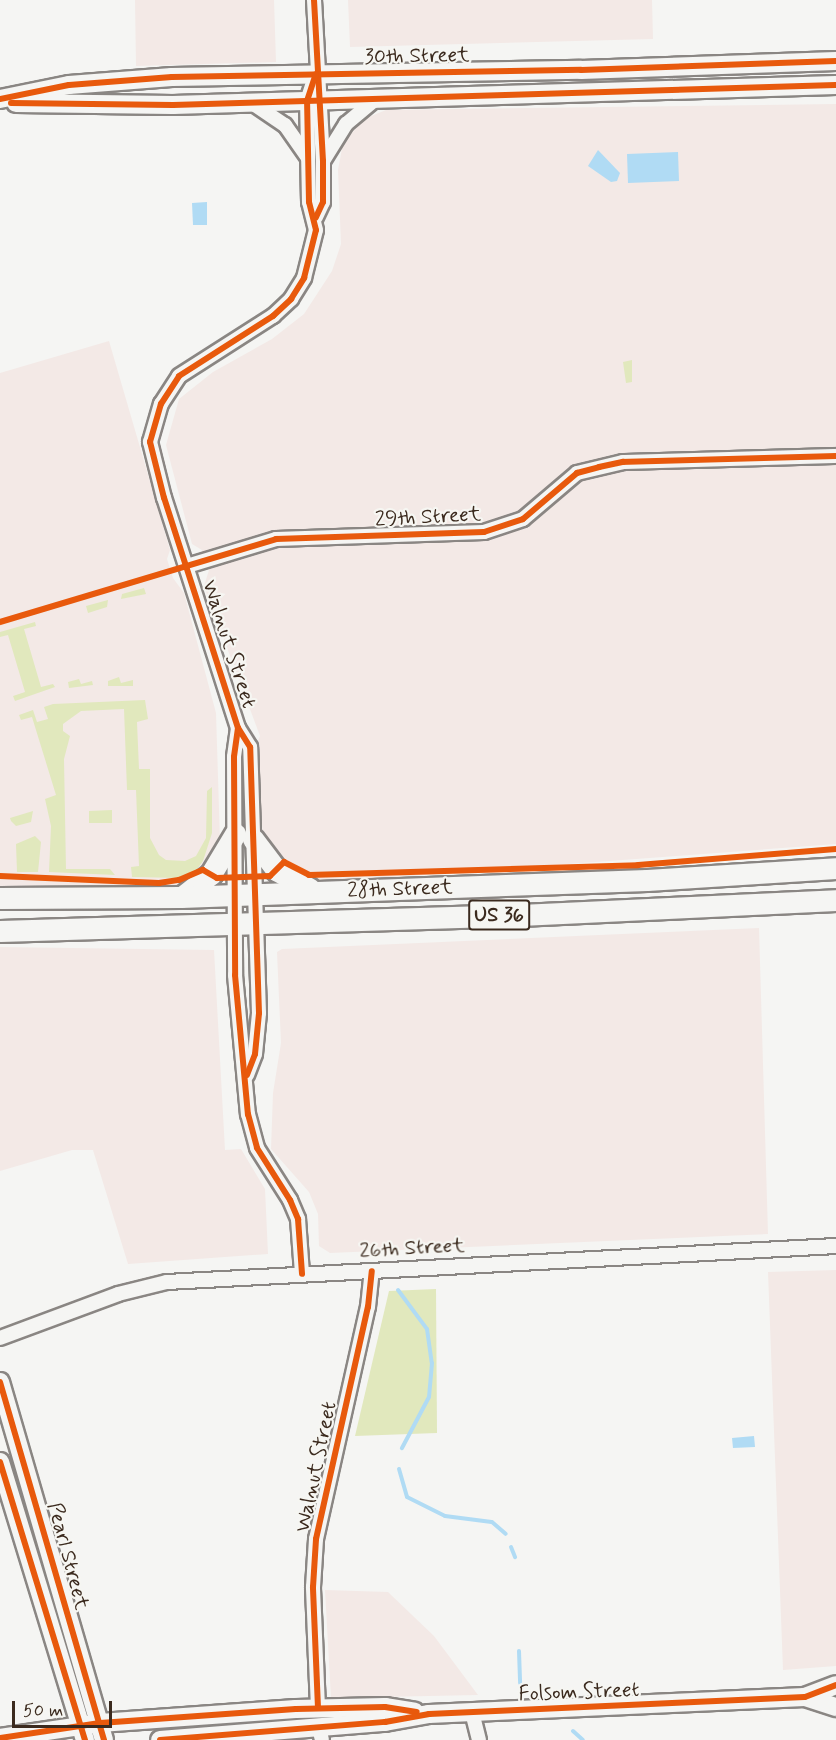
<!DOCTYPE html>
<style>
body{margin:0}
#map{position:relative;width:836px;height:1740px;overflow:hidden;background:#f5f5f3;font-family:Mynerve,sans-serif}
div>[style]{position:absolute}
.built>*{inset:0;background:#f3e9e6}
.green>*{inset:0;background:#e1e8bd}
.water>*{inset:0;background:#b0dbf4}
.stream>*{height:4px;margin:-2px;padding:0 2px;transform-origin:2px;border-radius:2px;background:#b0dbf4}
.roads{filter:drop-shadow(2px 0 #8a8683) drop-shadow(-2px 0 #8a8683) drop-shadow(0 2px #8a8683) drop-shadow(0 -2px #8a8683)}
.minor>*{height:14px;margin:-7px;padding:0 7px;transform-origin:7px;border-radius:7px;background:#f5f5f3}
.major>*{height:18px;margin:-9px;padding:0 9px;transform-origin:9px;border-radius:9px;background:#f5f5f3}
.highway>*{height:21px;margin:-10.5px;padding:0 10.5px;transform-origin:10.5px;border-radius:10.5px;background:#f5f5f3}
.cycleway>*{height:6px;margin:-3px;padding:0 3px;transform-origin:3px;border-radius:3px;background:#e8590c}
span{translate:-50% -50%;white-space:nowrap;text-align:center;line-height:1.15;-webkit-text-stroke:4.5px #f6f6f2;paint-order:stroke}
.shield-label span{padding:2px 4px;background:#f6f6f2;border:2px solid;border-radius:4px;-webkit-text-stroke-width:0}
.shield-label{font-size:20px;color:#3b2a1e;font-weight:700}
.street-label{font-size:21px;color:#3b2a1e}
.scale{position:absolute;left:12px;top:1701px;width:100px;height:27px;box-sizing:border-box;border:3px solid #3b2a1e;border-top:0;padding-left:8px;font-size:18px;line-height:21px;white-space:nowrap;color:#3b2a1e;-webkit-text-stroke:4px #f6f6f2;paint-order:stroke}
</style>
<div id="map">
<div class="built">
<i style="clip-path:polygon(135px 0,274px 0,276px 62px,136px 66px)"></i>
<i style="clip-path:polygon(348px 0,652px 0,653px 39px,350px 47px)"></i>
<i style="clip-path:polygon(836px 104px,836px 844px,316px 883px,292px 875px,263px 838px,256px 746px,260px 736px,204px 586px,209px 570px,202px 550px,192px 544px,166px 445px,179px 399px,213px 372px,272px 339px,304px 314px,332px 271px,341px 244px,338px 170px,343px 143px,364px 119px,386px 110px)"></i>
<i style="clip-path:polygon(109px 341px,170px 550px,167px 559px,173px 578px,184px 593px,216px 713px,220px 841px,217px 853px,190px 882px,179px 885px,0 886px,0 373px)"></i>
<i style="clip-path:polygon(759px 928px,768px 1234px,330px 1253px,319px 1246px,318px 1214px,309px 1192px,271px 1149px,273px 1093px,281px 1043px,277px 952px,282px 949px)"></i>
<i style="clip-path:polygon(0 947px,214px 950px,225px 1150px,241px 1149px,265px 1189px,268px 1254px,128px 1264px,93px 1150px,72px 1150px,0 1171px)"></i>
<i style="clip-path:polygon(836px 1270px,836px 1666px,783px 1670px,768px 1272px)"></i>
<i style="clip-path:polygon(325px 1590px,388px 1592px,434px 1636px,478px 1695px,331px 1698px)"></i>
</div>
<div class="green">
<i style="clip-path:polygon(632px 360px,632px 382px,626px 383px,623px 362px)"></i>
<i style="clip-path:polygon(144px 588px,146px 594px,121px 599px,122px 594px)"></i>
<i style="clip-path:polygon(108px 600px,107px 607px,88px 613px,86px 606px)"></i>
<i style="clip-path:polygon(35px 622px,36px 626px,24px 629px,41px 687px,53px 684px,55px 687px,15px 701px,13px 696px,25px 692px,8px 635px,0 637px,0 632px)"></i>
<i style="clip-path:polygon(119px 677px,121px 683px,133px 680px,133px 686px,108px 686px,108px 681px)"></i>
<i style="clip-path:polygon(79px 679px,81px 684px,92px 681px,93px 685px,69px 688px,68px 682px)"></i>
<i style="clip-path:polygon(145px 700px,148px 719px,137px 722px,139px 769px,150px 769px,150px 838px,159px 855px,166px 860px,185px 861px,196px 856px,206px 838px,207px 791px,212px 787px,212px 833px,203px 861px,195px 872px,180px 878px,132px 877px,131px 867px,139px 866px,136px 790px,127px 790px,124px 709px,81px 711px,63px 724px,63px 731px,70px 736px,64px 759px,66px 869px,110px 869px,115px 875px,49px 872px,51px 826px,45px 799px,56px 795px,32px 717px,21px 720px,19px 715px,33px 710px,37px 722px,48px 719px,44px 707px,53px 704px)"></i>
<i style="clip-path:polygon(112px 810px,112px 823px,89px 823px,89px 811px)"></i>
<i style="clip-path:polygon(33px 811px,31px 822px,16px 826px,11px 821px,10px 818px)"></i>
<i style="clip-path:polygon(35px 836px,41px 842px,38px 872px,17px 872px,16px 844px)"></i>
<i style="clip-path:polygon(436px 1289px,437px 1433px,355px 1436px,389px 1291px)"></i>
</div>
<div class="water">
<i style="clip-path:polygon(598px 150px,620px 173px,617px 181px,611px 182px,588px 166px)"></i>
<i style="clip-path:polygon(678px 152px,679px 181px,628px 183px,627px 154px)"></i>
<i style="clip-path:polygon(207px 202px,207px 225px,193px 225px,192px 203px)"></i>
<i style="clip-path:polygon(754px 1436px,755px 1447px,733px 1448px,732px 1438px)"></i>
</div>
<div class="stream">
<i style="left:398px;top:1290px;width:49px;rotate:53.4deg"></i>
<i style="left:427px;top:1329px;width:34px;rotate:82deg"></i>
<i style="left:432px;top:1363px;width:34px;rotate:95deg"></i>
<i style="left:429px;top:1397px;width:58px;rotate:117.9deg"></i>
<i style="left:399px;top:1469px;width:29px;rotate:74deg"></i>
<i style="left:407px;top:1497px;width:42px;rotate:26.6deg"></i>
<i style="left:445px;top:1516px;width:47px;rotate:7.3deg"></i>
<i style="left:492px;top:1522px;width:18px;rotate:41deg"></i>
<i style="left:511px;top:1547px;width:11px;rotate:68deg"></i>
<i style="left:519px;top:1651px;width:32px;rotate:88deg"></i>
<i style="left:573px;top:1731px;width:13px;rotate:42deg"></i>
</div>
<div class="roads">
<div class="minor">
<i style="left:314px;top:0;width:161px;rotate:86.8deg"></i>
<i style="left:323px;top:161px;width:41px;rotate:90deg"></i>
<i style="left:323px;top:202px;width:17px;rotate:115deg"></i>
<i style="left:252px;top:103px;width:40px;rotate:34deg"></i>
<i style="left:285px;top:125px;width:39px;rotate:55deg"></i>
<i style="left:323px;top:161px;width:44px;rotate:-58.1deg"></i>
<i style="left:346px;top:124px;width:39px;rotate:-40deg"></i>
<i style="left:187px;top:566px;width:93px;rotate:-16.9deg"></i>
<i style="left:276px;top:539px;width:208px;rotate:-1.9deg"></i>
<i style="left:484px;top:532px;width:41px;rotate:-18.4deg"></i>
<i style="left:523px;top:519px;width:71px;rotate:-40.4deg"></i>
<i style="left:577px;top:473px;width:47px;rotate:-13.4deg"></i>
<i style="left:623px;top:462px;width:213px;rotate:-1.6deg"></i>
<i style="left:238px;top:728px;width:29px;rotate:98deg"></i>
<i style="left:234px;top:757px;width:218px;rotate:89.7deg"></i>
<i style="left:235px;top:975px;width:140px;rotate:84.7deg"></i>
<i style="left:248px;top:1114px;width:35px;rotate:75deg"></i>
<i style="left:257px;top:1148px;width:62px;rotate:57.6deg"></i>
<i style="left:290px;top:1200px;width:21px;rotate:67deg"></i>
<i style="left:298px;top:1219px;width:55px;rotate:85.8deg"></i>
<i style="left:247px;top:1075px;width:22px;rotate:-69deg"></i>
<i style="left:255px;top:1054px;width:41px;rotate:-84.4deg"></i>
<i style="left:259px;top:1013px;width:266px;rotate:-91.9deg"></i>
<i style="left:250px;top:747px;width:22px;rotate:-122deg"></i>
<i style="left:238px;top:728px;width:242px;rotate:-107.8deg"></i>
<i style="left:164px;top:498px;width:58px;rotate:-104deg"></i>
<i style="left:150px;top:442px;width:40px;rotate:-74deg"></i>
<i style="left:161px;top:404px;width:33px;rotate:-57deg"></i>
<i style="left:179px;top:376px;width:112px;rotate:-32.6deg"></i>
<i style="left:273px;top:316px;width:25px;rotate:-43deg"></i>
<i style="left:291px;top:299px;width:25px;rotate:-58deg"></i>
<i style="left:304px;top:278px;width:49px;rotate:-76deg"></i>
<i style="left:316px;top:230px;width:29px;rotate:-104deg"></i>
<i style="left:309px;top:202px;width:101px;rotate:-91.1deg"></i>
<i style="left:307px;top:101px;width:28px;rotate:-72deg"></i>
<i style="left:0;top:1338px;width:126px;rotate:-20.4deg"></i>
<i style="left:118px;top:1294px;width:50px;rotate:-13.8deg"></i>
<i style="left:167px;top:1282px;width:670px;rotate:-3.08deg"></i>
<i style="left:318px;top:1708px;width:121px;rotate:-92.4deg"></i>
<i style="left:313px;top:1587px;width:48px;rotate:-86.4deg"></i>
<i style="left:316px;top:1539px;width:238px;rotate:-77.4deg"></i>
<i style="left:368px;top:1307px;width:36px;rotate:-84deg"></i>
<i style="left:472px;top:1712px;width:29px;rotate:76deg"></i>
<i style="left:319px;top:1728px;width:12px;rotate:76deg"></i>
</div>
<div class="major">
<i style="left:0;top:99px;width:70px;rotate:-11.5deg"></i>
<i style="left:69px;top:85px;width:103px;rotate:-4.4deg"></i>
<i style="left:172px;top:77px;width:409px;rotate:-1deg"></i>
<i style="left:581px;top:70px;width:255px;rotate:-2deg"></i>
<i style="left:16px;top:103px;width:157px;rotate:0.7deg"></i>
<i style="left:173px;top:105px;width:663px;rotate:-1.73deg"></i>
<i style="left:0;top:1382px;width:373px;rotate:73.8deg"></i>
<i style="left:0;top:1462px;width:291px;rotate:73deg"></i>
<i style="left:805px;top:1697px;width:33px;rotate:18deg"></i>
<i style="left:0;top:1738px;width:101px;rotate:-8.5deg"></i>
<i style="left:100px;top:1723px;width:196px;rotate:-4.1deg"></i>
<i style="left:296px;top:1709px;width:89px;rotate:-1.3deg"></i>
<i style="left:385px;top:1707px;width:30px;rotate:9deg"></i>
<i style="left:160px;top:1740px;width:226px;rotate:-4.6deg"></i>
<i style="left:385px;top:1722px;width:45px;rotate:-10.3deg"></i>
<i style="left:429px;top:1714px;width:376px;rotate:-2.6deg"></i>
<i style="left:805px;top:1697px;width:33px;rotate:-21deg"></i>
</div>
<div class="highway">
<i style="left:253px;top:839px;width:39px;rotate:53deg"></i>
<i style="left:276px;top:870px;width:39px;rotate:29deg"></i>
<i style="left:183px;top:896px;width:36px;rotate:-38deg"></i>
<i style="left:211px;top:874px;width:47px;rotate:-59deg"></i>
<i style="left:0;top:898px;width:181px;rotate:-0.3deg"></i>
<i style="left:181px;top:897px;width:466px;rotate:-2.1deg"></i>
<i style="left:647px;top:880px;width:189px;rotate:-3.6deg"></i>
<i style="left:0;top:931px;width:520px;rotate:-1.76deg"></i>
<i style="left:520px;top:915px;width:316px;rotate:-2.7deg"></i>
</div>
</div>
<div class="cycleway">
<i style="left:314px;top:0;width:161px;rotate:86.8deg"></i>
<i style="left:323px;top:161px;width:41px;rotate:90deg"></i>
<i style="left:323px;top:202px;width:17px;rotate:115deg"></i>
<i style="left:0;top:99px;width:70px;rotate:-11.5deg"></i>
<i style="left:69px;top:85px;width:103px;rotate:-4.4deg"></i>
<i style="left:172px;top:77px;width:409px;rotate:-1deg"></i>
<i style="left:581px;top:70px;width:255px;rotate:-2deg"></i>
<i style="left:11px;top:103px;width:162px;rotate:0.7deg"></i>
<i style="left:173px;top:105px;width:663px;rotate:-1.73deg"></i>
<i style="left:0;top:622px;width:288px;rotate:-16.7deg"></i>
<i style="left:276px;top:539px;width:208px;rotate:-1.9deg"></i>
<i style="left:484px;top:532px;width:41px;rotate:-18.4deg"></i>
<i style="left:523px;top:519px;width:71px;rotate:-40.4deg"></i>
<i style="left:577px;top:473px;width:23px;rotate:-15deg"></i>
<i style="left:599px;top:467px;width:25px;rotate:-12deg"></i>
<i style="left:623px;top:462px;width:213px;rotate:-1.6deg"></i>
<i style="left:238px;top:728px;width:29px;rotate:98deg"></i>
<i style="left:234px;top:757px;width:218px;rotate:89.7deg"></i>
<i style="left:235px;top:975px;width:140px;rotate:84.7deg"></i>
<i style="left:248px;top:1114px;width:35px;rotate:75deg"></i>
<i style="left:257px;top:1148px;width:62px;rotate:57.6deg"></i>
<i style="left:290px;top:1200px;width:21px;rotate:67deg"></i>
<i style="left:298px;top:1219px;width:55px;rotate:85.8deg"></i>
<i style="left:0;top:876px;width:159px;rotate:2.5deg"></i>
<i style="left:159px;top:883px;width:20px;rotate:-9deg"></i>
<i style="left:179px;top:880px;width:26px;rotate:-23deg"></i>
<i style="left:203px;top:870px;width:16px;rotate:30deg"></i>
<i style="left:217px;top:878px;width:53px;rotate:-2.2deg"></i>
<i style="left:270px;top:876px;width:20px;rotate:-45deg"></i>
<i style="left:284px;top:862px;width:28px;rotate:27deg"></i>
<i style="left:309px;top:875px;width:329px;rotate:-1.7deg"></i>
<i style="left:638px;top:865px;width:199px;rotate:-4.6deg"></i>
<i style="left:247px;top:1075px;width:22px;rotate:-69deg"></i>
<i style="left:255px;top:1054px;width:41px;rotate:-84.4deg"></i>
<i style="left:259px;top:1013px;width:266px;rotate:-91.9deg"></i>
<i style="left:250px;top:747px;width:22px;rotate:-122deg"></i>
<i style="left:238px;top:728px;width:242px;rotate:-107.8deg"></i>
<i style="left:164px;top:498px;width:58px;rotate:-104deg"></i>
<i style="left:150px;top:442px;width:40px;rotate:-74deg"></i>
<i style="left:161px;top:404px;width:33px;rotate:-57deg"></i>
<i style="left:179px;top:376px;width:112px;rotate:-32.6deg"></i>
<i style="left:273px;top:316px;width:25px;rotate:-43deg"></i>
<i style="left:291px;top:299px;width:25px;rotate:-58deg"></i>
<i style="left:304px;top:278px;width:49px;rotate:-76deg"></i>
<i style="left:316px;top:230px;width:29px;rotate:-104deg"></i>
<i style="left:309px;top:202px;width:101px;rotate:-91.1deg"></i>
<i style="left:307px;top:101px;width:28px;rotate:-72deg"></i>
<i style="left:0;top:1382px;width:373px;rotate:73.8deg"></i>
<i style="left:0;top:1462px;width:291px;rotate:73deg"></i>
<i style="left:318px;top:1708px;width:121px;rotate:-92.4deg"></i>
<i style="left:313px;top:1587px;width:48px;rotate:-86.4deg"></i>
<i style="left:316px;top:1539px;width:238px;rotate:-77.4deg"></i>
<i style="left:368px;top:1307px;width:36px;rotate:-84deg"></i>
<i style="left:0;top:1738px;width:101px;rotate:-8.5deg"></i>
<i style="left:100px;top:1723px;width:196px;rotate:-4.1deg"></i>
<i style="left:296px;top:1709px;width:89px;rotate:-1.3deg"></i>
<i style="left:385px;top:1707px;width:32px;rotate:9deg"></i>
<i style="left:160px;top:1740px;width:226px;rotate:-4.6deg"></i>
<i style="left:385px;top:1722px;width:45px;rotate:-10.3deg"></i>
<i style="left:429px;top:1714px;width:376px;rotate:-2.6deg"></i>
<i style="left:805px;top:1697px;width:33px;rotate:-21deg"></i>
</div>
<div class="shield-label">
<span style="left:499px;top:915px">US 36</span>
</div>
<div class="street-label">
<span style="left:417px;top:56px;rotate:-1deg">30th Street</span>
<span style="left:428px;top:517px;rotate:-3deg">29th Street</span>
<span style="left:229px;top:644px;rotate:72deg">Walnut Street</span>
<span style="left:400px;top:889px;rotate:-2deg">28th Street</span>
<span style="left:412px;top:1248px;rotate:-3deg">26th Street</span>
<span style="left:316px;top:1467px;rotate:-78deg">Walnut Street</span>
<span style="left:68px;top:1556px;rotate:75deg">Pearl Street</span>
<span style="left:579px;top:1692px;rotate:-2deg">Folsom Street</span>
</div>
<div class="scale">50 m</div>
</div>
